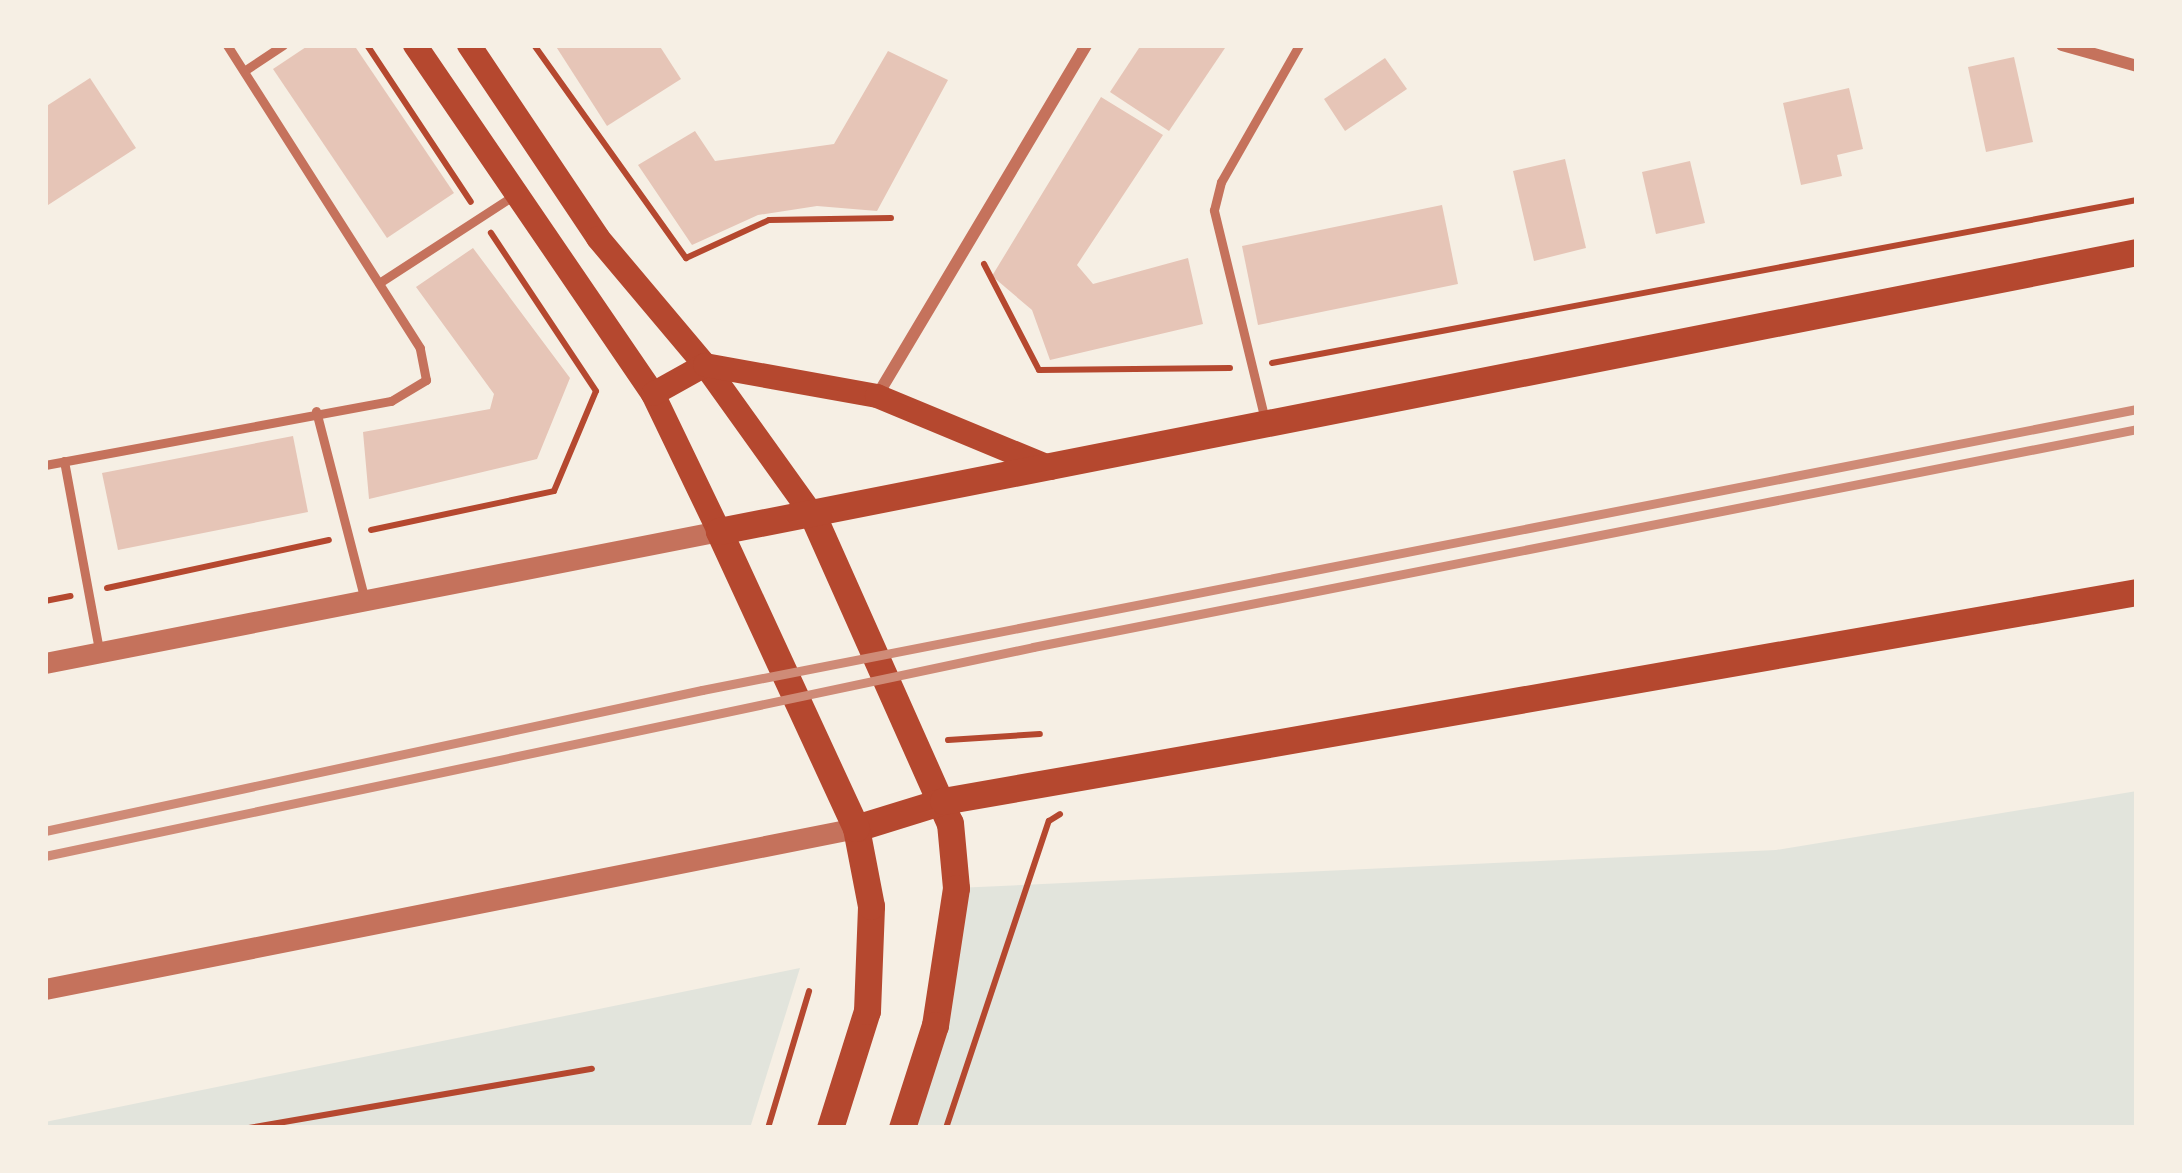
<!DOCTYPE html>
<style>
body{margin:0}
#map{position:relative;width:2182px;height:1173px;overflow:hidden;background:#f6efe4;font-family:Inter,sans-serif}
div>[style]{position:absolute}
.green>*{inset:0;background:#e2e4dc}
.building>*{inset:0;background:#e6c5b7}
.path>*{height:6px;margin:-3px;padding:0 3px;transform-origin:3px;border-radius:3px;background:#b5482f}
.service>*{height:9px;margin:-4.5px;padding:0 4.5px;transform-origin:4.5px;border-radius:4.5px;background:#c5725c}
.minor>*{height:12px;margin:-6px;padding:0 6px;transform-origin:6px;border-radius:6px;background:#c5725c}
.tertiary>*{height:21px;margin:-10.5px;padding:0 10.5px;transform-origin:10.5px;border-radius:10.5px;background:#c5725c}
.secondary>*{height:24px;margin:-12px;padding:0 12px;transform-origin:12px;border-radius:12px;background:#b5482f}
.primary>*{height:27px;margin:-13.5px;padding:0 13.5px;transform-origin:13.5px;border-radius:13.5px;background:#b5482f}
.rail>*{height:9px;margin:-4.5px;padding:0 4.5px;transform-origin:4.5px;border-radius:4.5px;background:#cf8b77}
span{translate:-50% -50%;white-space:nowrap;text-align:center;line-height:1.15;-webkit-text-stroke:9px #f6efe4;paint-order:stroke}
.frame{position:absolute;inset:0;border:48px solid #f6efe4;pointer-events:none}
</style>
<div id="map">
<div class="green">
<i style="clip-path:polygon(2137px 791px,2137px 1128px,902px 1128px,956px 888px,1776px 850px)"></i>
<i style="clip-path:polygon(800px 968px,750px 1128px,45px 1128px,45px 1122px)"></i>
</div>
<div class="building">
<i style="clip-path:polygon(309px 45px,354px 45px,454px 193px,387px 238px,273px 69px)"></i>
<i style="clip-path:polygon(555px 45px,659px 45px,681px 79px,607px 126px)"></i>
<i style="clip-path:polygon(1141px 45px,1227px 45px,1169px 131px,1110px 92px)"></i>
<i style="clip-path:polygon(888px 51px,948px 80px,877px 211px,817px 206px,758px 215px,692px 245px,638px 165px,695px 131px,715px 161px,834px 144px)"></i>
<i style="clip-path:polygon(2014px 57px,2033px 142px,1986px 152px,1968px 67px)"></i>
<i style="clip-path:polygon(1385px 58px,1407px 89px,1345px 131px,1324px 99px)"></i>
<i style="clip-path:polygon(90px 78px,136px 148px,45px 207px,45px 107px)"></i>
<i style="clip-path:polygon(1849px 88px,1863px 149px,1837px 155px,1842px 176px,1801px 185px,1783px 103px)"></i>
<i style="clip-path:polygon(1101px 97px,1163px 135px,1077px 265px,1093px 284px,1188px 258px,1203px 324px,1050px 360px,1032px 310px,992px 276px)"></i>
<i style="clip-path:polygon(1565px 159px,1586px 248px,1534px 261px,1513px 171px)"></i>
<i style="clip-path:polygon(1690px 161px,1705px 223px,1656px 234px,1642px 172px)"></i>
<i style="clip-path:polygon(1442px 205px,1458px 284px,1258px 325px,1242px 246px)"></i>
<i style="clip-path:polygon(473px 248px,570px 378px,537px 459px,369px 499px,363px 432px,490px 409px,494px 394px,416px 287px)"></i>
<i style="clip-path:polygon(293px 436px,308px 512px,118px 550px,102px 473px)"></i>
</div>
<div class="path">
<i style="left:367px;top:45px;width:188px;rotate:56.5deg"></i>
<i style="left:534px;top:45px;width:262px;rotate:54.5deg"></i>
<i style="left:686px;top:258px;width:91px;rotate:-24.6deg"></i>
<i style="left:769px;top:220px;width:122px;rotate:-0.9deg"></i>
<i style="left:984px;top:264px;width:119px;rotate:62.6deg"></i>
<i style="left:1039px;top:370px;width:191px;rotate:-0.6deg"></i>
<i style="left:1272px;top:363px;width:880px;rotate:-10.67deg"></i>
<i style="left:371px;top:530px;width:187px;rotate:-12deg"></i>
<i style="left:554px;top:491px;width:108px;rotate:-67.2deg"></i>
<i style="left:596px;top:391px;width:190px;rotate:-123.6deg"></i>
<i style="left:107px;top:588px;width:227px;rotate:-12.2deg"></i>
<i style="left:45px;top:601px;width:26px;rotate:-11deg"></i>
<i style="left:948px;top:740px;width:92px;rotate:-3.7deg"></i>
<i style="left:249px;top:1128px;width:348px;rotate:-9.8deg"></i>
<i style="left:768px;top:1128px;width:143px;rotate:-73.3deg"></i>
<i style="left:946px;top:1128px;width:324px;rotate:-71.5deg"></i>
<i style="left:1049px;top:821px;width:13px;rotate:-32deg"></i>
</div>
<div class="service">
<i style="left:244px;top:71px;width:47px;rotate:-33.7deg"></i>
<i style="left:379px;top:283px;width:163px;rotate:-33deg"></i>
<i style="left:316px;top:411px;width:192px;rotate:75.5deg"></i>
<i style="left:1265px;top:420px;width:216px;rotate:-103.7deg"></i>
<i style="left:1214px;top:210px;width:29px;rotate:-76deg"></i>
<i style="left:1221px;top:182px;width:158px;rotate:-60.3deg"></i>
<i style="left:64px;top:461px;width:192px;rotate:79.5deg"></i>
<i style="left:45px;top:465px;width:352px;rotate:-10.5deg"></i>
<i style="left:391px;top:401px;width:41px;rotate:-31deg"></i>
<i style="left:426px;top:380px;width:33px;rotate:-101deg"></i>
<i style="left:420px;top:348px;width:359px;rotate:-122.5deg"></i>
</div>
<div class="minor">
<i style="left:2062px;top:45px;width:78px;rotate:15.6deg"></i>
<i style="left:877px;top:396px;width:409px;rotate:-59.2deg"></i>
</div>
<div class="tertiary">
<i style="left:45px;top:663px;width:687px;rotate:-11.08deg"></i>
<i style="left:45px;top:989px;width:827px;rotate:-11.23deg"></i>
</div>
<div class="secondary">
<i style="left:415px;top:45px;width:422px;rotate:55.7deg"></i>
<i style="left:653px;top:394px;width:152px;rotate:64.3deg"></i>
<i style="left:469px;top:45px;width:232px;rotate:56.2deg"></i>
<i style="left:598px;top:238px;width:166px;rotate:49.9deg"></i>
<i style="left:705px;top:365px;width:186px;rotate:54.4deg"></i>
<i style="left:653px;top:394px;width:60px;rotate:-29.1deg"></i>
<i style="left:705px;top:365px;width:175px;rotate:10.2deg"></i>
<i style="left:877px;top:396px;width:188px;rotate:22.5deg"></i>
</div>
<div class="primary">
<i style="left:813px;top:516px;width:336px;rotate:66deg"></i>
<i style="left:950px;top:823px;width:65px;rotate:84.7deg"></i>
<i style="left:956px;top:888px;width:139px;rotate:98.7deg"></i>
<i style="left:935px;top:1025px;width:108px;rotate:107.8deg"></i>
<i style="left:856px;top:828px;width:91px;rotate:-17.2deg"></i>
<i style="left:943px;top:801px;width:1212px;rotate:-9.93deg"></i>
<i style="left:830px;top:1128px;width:123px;rotate:-72.5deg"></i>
<i style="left:867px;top:1011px;width:105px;rotate:-87.8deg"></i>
<i style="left:871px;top:906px;width:79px;rotate:-100.9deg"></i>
<i style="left:856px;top:828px;width:327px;rotate:-114.8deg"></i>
<i style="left:719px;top:531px;width:1445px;rotate:-11.13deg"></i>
</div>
<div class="rail">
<i style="left:45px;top:831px;width:672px;rotate:-12.11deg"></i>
<i style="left:702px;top:690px;width:1462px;rotate:-11.08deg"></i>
<i style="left:45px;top:856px;width:1010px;rotate:-11.94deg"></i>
<i style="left:1033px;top:647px;width:1125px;rotate:-11.17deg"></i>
</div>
<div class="frame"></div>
</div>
